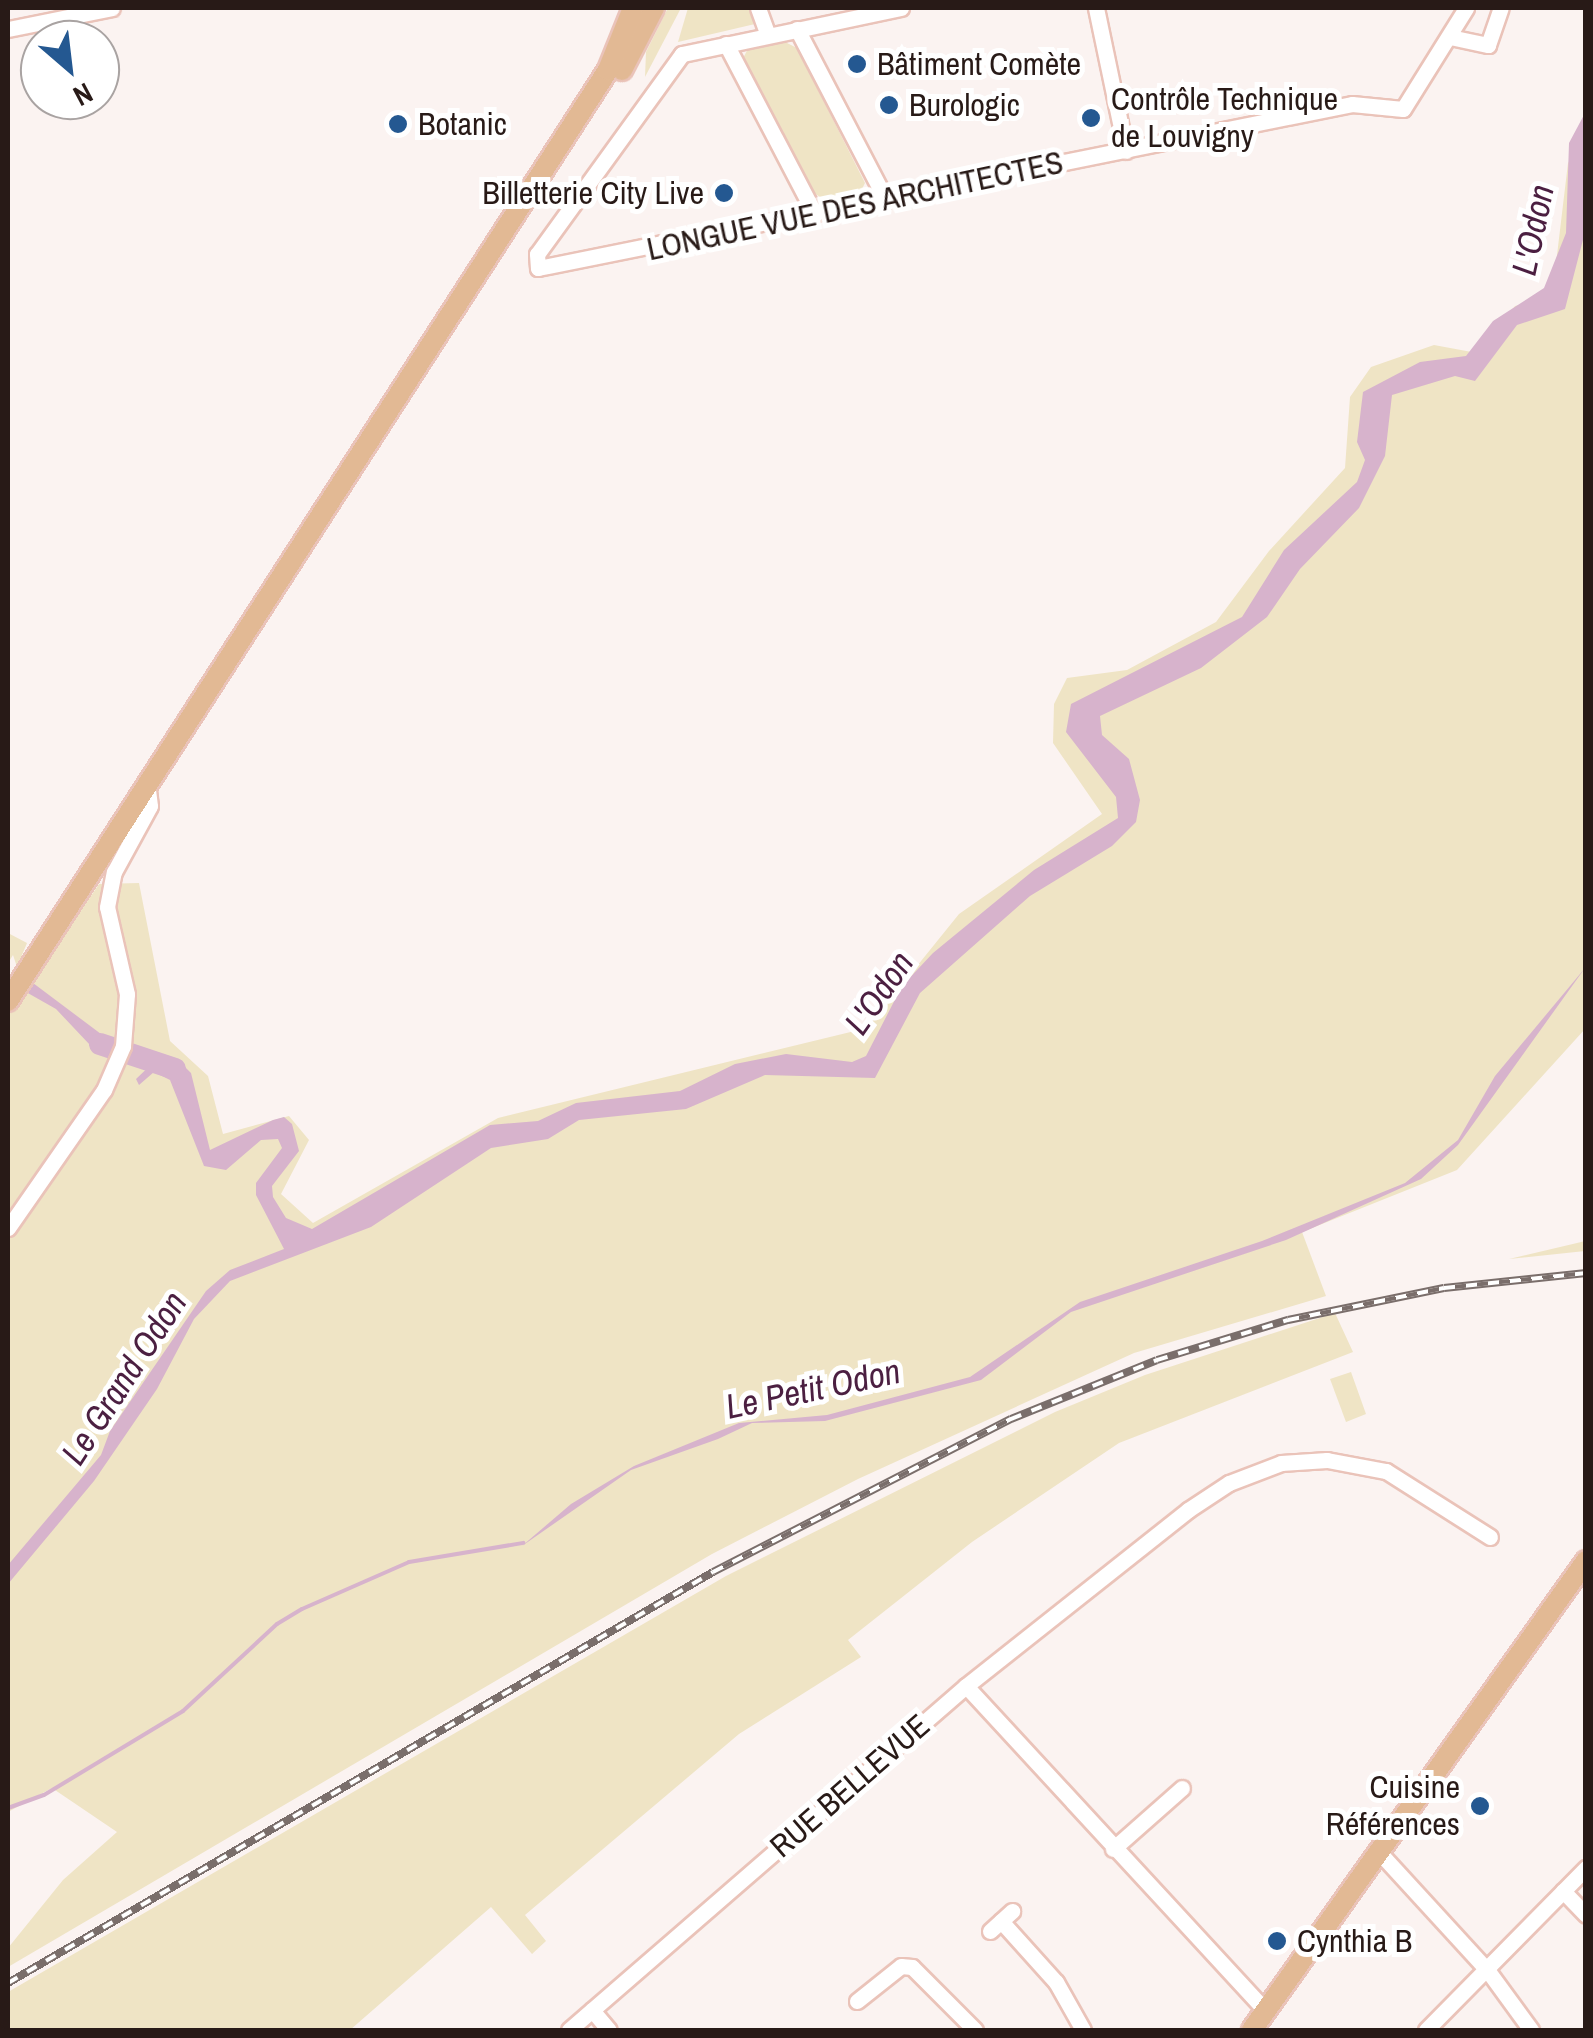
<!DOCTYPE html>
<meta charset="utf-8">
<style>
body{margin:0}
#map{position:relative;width:1593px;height:2038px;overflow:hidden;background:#fbf3f1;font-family:"Archivo Narrow",sans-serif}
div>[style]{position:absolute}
.green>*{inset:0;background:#efe4c5}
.water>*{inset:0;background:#d7b3cc}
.stream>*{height:4px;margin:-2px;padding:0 2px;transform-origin:2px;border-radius:2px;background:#d7b3cc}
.river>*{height:22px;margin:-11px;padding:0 11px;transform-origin:11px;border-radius:11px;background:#d7b3cc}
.roads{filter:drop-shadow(2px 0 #eac3b9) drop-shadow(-2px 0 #eac3b9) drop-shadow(0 2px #eac3b9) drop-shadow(0 -2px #eac3b9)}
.minor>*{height:15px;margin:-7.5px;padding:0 7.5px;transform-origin:7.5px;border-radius:7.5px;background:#fff}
.major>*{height:20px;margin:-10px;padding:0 10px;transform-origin:10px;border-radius:10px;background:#e2b994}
.rail>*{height:8px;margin-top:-4px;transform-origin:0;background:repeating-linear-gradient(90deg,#fff 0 11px,#7a6e6b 0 22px);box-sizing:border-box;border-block:2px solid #7a6e6b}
.dots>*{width:28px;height:28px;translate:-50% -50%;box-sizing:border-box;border:5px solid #fff;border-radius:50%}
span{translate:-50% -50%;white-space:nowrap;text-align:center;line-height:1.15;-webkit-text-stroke:10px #fff;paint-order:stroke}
.poi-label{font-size:32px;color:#281a17}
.left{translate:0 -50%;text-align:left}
.right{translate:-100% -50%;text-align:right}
.street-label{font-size:32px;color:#281a17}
.water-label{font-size:35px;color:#4b1f41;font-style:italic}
.frame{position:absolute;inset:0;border:10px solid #281a17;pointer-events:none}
.north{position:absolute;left:20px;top:20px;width:100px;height:100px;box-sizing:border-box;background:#fff;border:2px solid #a9a3a2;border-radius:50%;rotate:152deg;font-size:28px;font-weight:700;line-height:40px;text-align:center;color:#281a17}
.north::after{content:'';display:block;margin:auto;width:35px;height:45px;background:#245891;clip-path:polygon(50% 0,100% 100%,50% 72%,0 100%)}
</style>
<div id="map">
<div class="green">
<i style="clip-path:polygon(668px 8px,681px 8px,645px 77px,646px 52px)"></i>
<i style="clip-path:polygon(688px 8px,748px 8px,755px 24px,678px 42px)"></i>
<i style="clip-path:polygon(785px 42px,797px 48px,865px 183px,861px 191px,823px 199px,811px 191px,743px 58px,748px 49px)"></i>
<i style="clip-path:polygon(1585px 137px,1585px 1029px,1457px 1170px,1302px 1232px,1326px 1296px,1134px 1353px,858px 1479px,712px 1554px,8px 1967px,8px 1948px,63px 1880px,117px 1832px,52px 1788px,8px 1812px,8px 991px,21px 999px,99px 884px,139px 883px,170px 1041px,208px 1076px,223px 1134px,289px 1116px,309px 1140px,281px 1194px,313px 1223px,498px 1118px,867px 1028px,959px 914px,1102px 814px,1053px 743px,1054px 704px,1067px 678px,1127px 670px,1216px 622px,1269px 551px,1345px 468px,1350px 397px,1371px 367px,1434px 345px,1477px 353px,1515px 306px,1552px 297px,1568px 163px)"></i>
<i style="clip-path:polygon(8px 933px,27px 943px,17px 967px,13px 955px,8px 963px)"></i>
<i style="clip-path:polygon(1585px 1241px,1585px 1251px,1509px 1259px,1577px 1243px)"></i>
<i style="clip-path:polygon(1335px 1313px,1353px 1352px,1119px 1443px,972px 1542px,848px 1640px,861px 1657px,739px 1734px,525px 1915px,546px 1941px,532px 1954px,491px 1907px,350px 2030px,8px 2030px,8px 1992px,726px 1576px,1055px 1412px,1145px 1375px)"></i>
<i style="clip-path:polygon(1351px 1372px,1366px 1414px,1346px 1422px,1330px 1379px)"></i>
</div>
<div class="water">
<i style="clip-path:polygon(1585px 113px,1585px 232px,1565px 309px,1517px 325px,1475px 381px,1455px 376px,1392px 395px,1385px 456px,1359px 508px,1300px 569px,1267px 617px,1201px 668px,1100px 716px,1102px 735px,1129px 759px,1140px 800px,1136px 822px,1112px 846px,1030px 896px,920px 993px,875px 1078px,765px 1075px,686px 1109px,579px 1120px,548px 1139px,491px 1148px,371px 1227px,230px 1281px,194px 1319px,157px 1389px,94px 1481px,8px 1584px,8px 1565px,101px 1455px,110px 1431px,206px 1291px,230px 1270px,284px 1249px,256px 1195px,256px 1183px,282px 1148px,278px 1139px,261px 1140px,226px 1170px,204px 1166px,170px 1080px,154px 1072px,139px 1085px,136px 1079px,158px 1058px,178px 1060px,191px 1073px,210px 1150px,273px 1120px,284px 1117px,292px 1124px,299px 1151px,272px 1186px,273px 1197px,286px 1218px,312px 1229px,490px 1125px,538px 1121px,576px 1103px,680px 1091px,735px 1064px,786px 1054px,852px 1062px,866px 1056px,902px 986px,933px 953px,1034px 870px,1118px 818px,1116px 797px,1066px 732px,1071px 704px,1242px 617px,1284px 550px,1357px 482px,1365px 460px,1357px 442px,1363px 392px,1420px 362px,1466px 356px,1493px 321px,1544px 288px,1566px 233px,1569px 143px)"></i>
<i style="clip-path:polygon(1585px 968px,1458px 1145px,1421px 1179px,1286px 1240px,1071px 1312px,981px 1380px,825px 1421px,752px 1423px,718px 1439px,631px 1470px,522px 1546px,571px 1504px,634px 1466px,739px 1423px,827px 1415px,970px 1377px,1080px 1302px,1262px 1241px,1405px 1183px,1458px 1140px,1495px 1076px)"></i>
<i style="clip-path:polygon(33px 983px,117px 1046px,113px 1054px,90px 1045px,56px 1009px,26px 992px)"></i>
</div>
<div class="stream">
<i style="left:8px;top:1808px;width:38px;rotate:-20deg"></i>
<i style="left:44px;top:1795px;width:162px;rotate:-31.1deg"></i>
<i style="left:183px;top:1711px;width:128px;rotate:-42.8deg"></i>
<i style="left:277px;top:1624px;width:29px;rotate:-31deg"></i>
<i style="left:302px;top:1609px;width:117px;rotate:-23.7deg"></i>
<i style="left:409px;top:1562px;width:116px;rotate:-9.5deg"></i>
</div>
<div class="river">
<i style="left:100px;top:1044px;width:79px;rotate:18.4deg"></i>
</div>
<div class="roads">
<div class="minor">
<i style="left:758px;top:8px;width:29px;rotate:70deg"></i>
<i style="left:901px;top:8px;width:224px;rotate:168.1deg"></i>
<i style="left:682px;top:54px;width:247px;rotate:125.9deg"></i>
<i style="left:537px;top:254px;width:14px;rotate:86deg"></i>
<i style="left:538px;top:268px;width:830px;rotate:-11.39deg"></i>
<i style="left:1352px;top:104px;width:51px;rotate:5.6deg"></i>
<i style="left:1403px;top:109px;width:119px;rotate:-58deg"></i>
<i style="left:1096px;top:8px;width:146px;rotate:78.2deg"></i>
<i style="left:8px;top:29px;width:106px;rotate:-11.4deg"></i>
<i style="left:797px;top:29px;width:193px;rotate:62.5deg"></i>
<i style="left:1450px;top:37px;width:39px;rotate:12deg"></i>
<i style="left:1488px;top:45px;width:39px;rotate:-71deg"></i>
<i style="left:726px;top:44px;width:192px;rotate:62.4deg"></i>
<i style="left:8px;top:1228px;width:168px;rotate:-55.2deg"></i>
<i style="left:104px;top:1090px;width:48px;rotate:-66.6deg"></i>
<i style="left:123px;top:1046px;width:52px;rotate:-85.6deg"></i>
<i style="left:127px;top:994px;width:89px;rotate:-102.9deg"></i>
<i style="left:107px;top:907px;width:36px;rotate:-79deg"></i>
<i style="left:114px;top:872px;width:75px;rotate:-61.4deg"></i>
<i style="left:150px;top:806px;width:17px;rotate:-97deg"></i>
<i style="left:966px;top:1686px;width:283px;rotate:-38.4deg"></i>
<i style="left:1188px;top:1510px;width:49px;rotate:-33.4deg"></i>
<i style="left:1229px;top:1483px;width:56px;rotate:-21deg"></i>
<i style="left:1281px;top:1463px;width:46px;rotate:-3.7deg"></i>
<i style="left:1327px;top:1460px;width:60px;rotate:10.6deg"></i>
<i style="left:1386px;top:1471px;width:123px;rotate:32.4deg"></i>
<i style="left:1113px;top:1849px;width:92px;rotate:-41.5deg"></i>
<i style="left:1379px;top:1852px;width:161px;rotate:47.5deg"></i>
<i style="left:1488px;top:1971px;width:73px;rotate:53.9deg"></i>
<i style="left:1563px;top:1891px;width:33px;rotate:46deg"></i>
<i style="left:1001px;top:1921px;width:82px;rotate:48deg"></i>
<i style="left:1056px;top:1982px;width:55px;rotate:60.6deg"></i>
<i style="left:990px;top:1931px;width:30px;rotate:-42deg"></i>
<i style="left:857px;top:2001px;width:56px;rotate:-38.5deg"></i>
<i style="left:901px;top:1966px;width:11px;rotate:5deg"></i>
<i style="left:912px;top:1967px;width:89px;rotate:45deg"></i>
<i style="left:592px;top:2010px;width:26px;rotate:50deg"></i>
<i style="left:569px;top:2030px;width:525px;rotate:-40.91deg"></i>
<i style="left:966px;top:1686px;width:442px;rotate:47.3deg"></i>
<i style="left:1426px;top:2030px;width:228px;rotate:-45.4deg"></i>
</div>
<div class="major">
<i style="left:622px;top:70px;width:70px;rotate:-62.7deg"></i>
<i style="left:8px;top:1001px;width:1108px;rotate:-57.2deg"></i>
<i style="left:608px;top:70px;width:67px;rotate:-68deg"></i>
<i style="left:1252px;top:2030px;width:576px;rotate:-54.54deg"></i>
</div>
</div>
<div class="rail">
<i style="left:8px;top:1983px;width:816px;rotate:-30.24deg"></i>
<i style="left:713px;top:1572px;width:335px;rotate:-27.2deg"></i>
<i style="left:1011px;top:1419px;width:157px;rotate:-22deg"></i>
<i style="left:1157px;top:1360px;width:137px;rotate:-17deg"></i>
<i style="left:1288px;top:1320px;width:159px;rotate:-11.6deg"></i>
<i style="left:1444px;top:1288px;width:143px;rotate:-6deg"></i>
</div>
<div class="dots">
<i style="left:857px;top:64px;background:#245891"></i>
<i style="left:889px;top:105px;background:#245891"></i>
<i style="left:1091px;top:118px;background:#245891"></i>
<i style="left:398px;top:124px;background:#245891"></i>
<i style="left:724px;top:193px;background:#245891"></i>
<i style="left:1480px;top:1806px;background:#245891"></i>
<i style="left:1277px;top:1941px;background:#245891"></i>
</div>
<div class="poi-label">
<span class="left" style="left:877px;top:64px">Bâtiment Comète</span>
<span class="left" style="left:1111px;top:118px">Contrôle Technique<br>de Louvigny</span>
<span class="left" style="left:909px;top:105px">Burologic</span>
<span class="left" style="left:418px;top:124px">Botanic</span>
<span class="right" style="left:704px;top:193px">Billetterie City Live</span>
<span class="right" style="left:1460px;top:1806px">Cuisine<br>Références</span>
<span class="left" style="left:1297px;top:1941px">Cynthia B</span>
</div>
<div class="street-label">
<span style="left:855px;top:206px;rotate:-12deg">LONGUE VUE DES ARCHITECTES</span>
<span style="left:850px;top:1786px;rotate:-41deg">RUE BELLEVUE</span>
</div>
<div class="water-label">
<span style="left:1533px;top:230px;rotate:-78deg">L'Odon</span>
<span style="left:879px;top:993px;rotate:-55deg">L'Odon</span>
<span style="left:124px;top:1378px;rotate:-57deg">Le Grand Odon</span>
<span style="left:813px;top:1389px;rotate:-12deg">Le Petit Odon</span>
</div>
<div class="frame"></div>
<div class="north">N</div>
</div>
